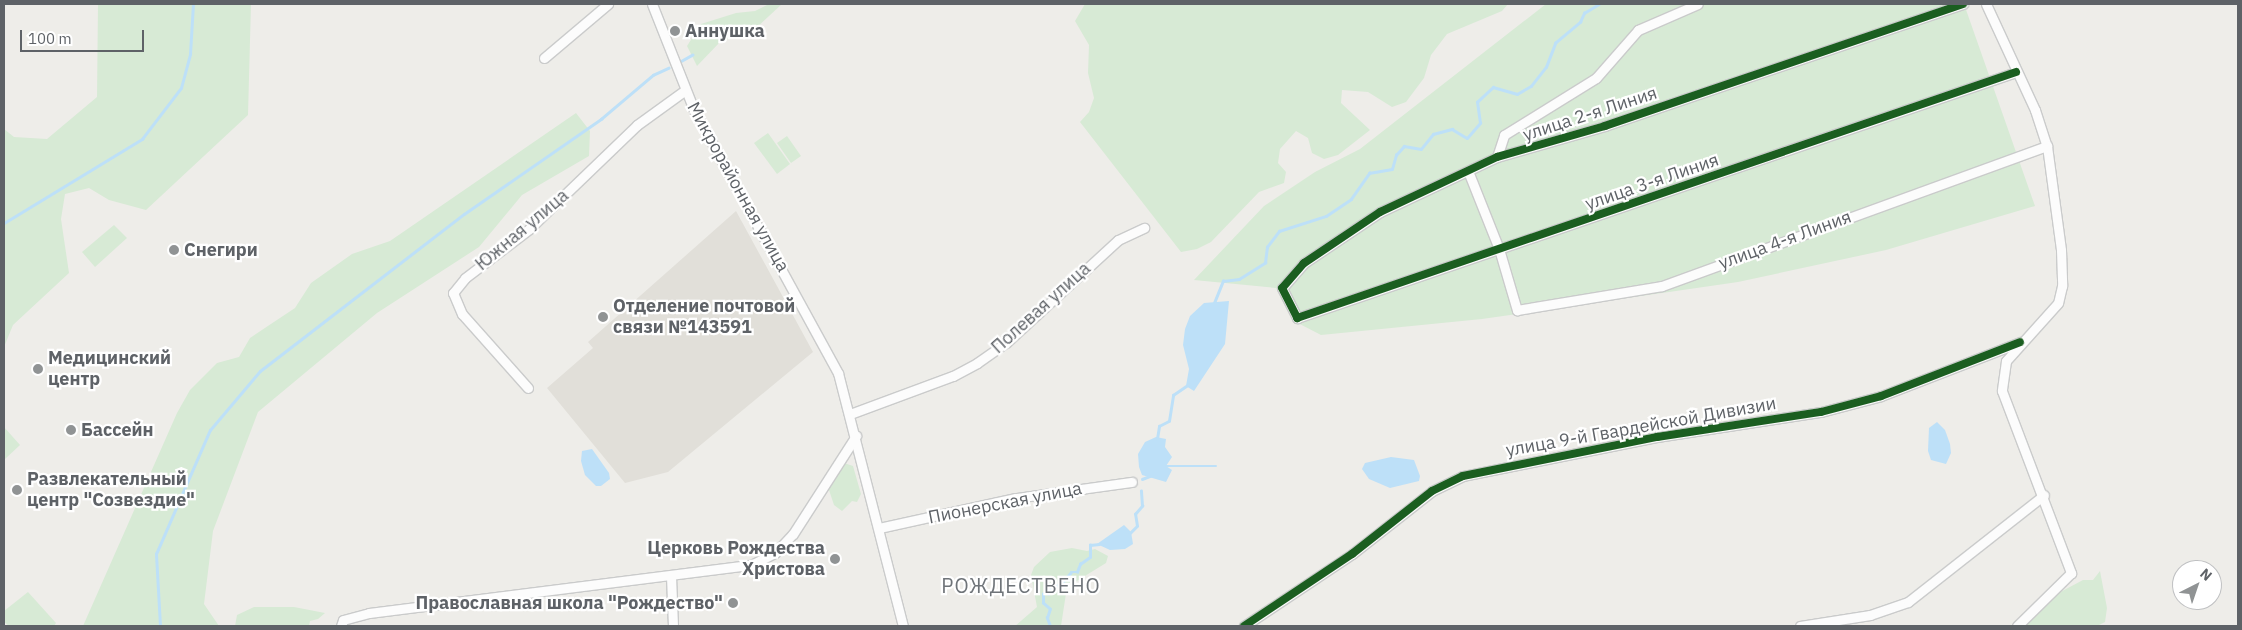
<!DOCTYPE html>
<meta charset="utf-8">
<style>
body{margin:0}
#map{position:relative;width:2242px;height:630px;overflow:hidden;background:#eeede9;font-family:"IBM Plex Sans",sans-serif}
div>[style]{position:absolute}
.education>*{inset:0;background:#e1dfd9}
.green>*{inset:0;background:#d7ead5}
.water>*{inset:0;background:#bde0f8}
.stream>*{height:2.5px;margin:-1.25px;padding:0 1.25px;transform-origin:1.25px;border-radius:1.25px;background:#bde0f8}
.roads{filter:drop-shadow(1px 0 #cacbcb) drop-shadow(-1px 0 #cacbcb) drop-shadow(0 1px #cacbcb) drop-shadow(0 -1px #cacbcb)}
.minor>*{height:9px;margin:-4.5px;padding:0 4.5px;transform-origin:4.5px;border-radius:4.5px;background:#fcfcfc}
.cycleway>*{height:8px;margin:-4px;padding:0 4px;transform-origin:4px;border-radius:4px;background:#1b5e20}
.dots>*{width:14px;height:14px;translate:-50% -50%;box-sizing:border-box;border:2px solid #fff;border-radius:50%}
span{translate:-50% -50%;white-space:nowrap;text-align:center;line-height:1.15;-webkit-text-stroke:4.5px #fff;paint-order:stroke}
.poi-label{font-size:18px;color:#5e6267;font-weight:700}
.left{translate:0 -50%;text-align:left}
.right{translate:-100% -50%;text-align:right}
.street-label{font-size:18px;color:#5e6267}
.quarter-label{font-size:20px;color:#6f7479;letter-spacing:1px}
.frame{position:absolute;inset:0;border:5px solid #5e6267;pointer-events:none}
.north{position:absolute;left:2172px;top:560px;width:50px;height:50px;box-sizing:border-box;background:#fff;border:1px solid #bfc0c2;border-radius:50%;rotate:41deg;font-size:14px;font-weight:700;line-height:20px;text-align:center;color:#5e6267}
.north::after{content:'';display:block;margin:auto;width:18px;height:22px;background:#909394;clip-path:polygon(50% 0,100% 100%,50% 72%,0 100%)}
.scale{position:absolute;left:20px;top:30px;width:124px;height:22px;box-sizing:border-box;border:2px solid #5e6267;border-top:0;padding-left:6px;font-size:15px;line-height:18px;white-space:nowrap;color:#5e6267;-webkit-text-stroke:4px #fff;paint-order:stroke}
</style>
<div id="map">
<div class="education">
<i style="clip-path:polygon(736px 211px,813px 352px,668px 472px,625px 483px,547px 388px,593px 348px,588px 342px)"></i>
</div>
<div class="green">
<i style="clip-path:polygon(98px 4px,251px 4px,248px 115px,146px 210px,109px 200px,89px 188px,65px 194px,61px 219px,69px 273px,13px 325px,4px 347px,4px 129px,14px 137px,47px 139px,97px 97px)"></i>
<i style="clip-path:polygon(769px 4px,782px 4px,754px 30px,720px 42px,697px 66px,687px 46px,701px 24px,736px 13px,755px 11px)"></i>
<i style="clip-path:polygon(1085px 4px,1508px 4px,1502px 11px,1447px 34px,1431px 55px,1424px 78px,1406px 102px,1392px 107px,1368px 92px,1342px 90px,1341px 103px,1370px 130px,1338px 155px,1324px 159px,1312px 153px,1308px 138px,1296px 131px,1280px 149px,1278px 163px,1286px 172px,1284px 183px,1259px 192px,1211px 242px,1197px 249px,1181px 252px,1080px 122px,1089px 112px,1094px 98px,1088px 73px,1089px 45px,1075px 21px)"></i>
<i style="clip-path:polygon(1546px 4px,1964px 4px,2035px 206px,1886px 250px,1738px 282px,1482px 319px,1321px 335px,1292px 320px,1276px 288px,1194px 280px,1264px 206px,1315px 172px,1360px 149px)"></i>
<i style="clip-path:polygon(576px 113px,590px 131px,589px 156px,522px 195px,479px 247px,377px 313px,258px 412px,213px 531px,204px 604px,219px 626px,83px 626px,177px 413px,190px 390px,217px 363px,239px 357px,250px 338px,295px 308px,311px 283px,352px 254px,390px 241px)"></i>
<i style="clip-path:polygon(768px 133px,790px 164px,777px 174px,754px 143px)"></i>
<i style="clip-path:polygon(787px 136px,801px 156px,791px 163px,777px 143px)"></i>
<i style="clip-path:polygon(114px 225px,127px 238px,95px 267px,82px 252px)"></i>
<i style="clip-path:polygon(4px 427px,20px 445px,4px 460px)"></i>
<i style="clip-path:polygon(844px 463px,853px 466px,861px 494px,857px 502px,852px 501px,842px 511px,834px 505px,828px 487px)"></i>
<i style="clip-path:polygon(1072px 548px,1087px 551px,1095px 549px,1108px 556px,1106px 563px,1067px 587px,1061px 626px,1015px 626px,1037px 607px,1031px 575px,1034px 567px,1050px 552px)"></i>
<i style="clip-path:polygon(2100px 571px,2107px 608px,2105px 622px,2097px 626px,2022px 626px,2051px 597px,2083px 580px,2093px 580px)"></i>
<i style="clip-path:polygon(28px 592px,56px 623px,54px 626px,9px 626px,4px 622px,4px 611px)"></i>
<i style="clip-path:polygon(254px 607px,294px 607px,325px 613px,318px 619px,310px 621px,309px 626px,235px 626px,237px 615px)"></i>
</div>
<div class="water">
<i style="clip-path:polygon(1229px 301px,1225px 344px,1194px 391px,1186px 386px,1189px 369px,1183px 345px,1185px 329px,1190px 316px,1204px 303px)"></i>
<i style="clip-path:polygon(1937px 422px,1945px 430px,1950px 444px,1951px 453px,1946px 464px,1931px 460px,1928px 451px,1929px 428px)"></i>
<i style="clip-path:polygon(1156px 437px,1166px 439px,1165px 447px,1172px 457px,1166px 466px,1172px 470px,1166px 482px,1142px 475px,1139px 467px,1138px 454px,1145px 442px)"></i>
<i style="clip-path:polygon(592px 449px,609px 473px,610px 479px,601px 486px,596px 486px,585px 475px,581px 461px,582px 451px)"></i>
<i style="clip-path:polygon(1391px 457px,1414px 460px,1420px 476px,1419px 481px,1390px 488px,1369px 479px,1362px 469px,1365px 463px)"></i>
<i style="clip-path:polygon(1124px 525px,1131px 532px,1133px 544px,1125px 549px,1110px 550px,1097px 544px)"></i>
</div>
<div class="stream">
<i style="left:681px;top:61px;width:13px;rotate:-29deg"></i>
<i style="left:4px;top:223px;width:162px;rotate:-31.3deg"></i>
<i style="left:142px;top:139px;width:64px;rotate:-52.6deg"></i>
<i style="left:181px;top:88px;width:35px;rotate:-75deg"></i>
<i style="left:190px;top:54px;width:50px;rotate:-86.6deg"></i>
<i style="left:1214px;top:303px;width:24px;rotate:-68deg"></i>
<i style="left:1223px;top:281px;width:16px;rotate:-7deg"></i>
<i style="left:1239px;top:279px;width:31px;rotate:-32deg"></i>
<i style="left:1265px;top:263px;width:16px;rotate:-83deg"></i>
<i style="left:1267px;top:247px;width:20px;rotate:-53deg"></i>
<i style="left:1279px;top:231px;width:49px;rotate:-17.7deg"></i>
<i style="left:1326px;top:216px;width:30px;rotate:-34deg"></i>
<i style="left:1351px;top:199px;width:32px;rotate:-55deg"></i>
<i style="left:1369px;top:173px;width:23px;rotate:-10deg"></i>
<i style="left:1392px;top:169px;width:15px;rotate:-74deg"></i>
<i style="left:1396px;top:155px;width:12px;rotate:-48deg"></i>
<i style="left:1404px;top:146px;width:17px;rotate:10deg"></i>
<i style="left:1421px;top:149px;width:19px;rotate:-51deg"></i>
<i style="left:1433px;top:134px;width:20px;rotate:-15deg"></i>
<i style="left:1452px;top:129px;width:17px;rotate:31deg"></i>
<i style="left:1467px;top:138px;width:20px;rotate:-49deg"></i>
<i style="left:1480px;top:123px;width:21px;rotate:-98deg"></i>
<i style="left:1477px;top:102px;width:22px;rotate:-43deg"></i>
<i style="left:1493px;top:87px;width:25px;rotate:16deg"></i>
<i style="left:1517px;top:94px;width:16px;rotate:-30deg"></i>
<i style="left:1531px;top:86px;width:24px;rotate:-52deg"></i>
<i style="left:1546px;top:67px;width:26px;rotate:-69deg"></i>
<i style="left:1555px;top:43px;width:33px;rotate:-40deg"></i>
<i style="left:1580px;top:22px;width:10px;rotate:-66deg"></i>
<i style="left:1584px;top:13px;width:17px;rotate:-31deg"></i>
<i style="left:1157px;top:439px;width:13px;rotate:-81deg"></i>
<i style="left:1159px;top:426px;width:11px;rotate:-27deg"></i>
<i style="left:1169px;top:421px;width:26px;rotate:-81deg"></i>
<i style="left:1173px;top:395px;width:18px;rotate:-34deg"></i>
<i style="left:1166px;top:466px;width:50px"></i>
<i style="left:1142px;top:479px;width:9px;rotate:-21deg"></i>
<i style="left:1129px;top:534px;width:11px;rotate:-45deg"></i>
<i style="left:1137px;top:526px;width:12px;rotate:-99deg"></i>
<i style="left:1135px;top:514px;width:11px;rotate:-49deg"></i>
<i style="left:1142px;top:506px;width:15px;rotate:-94deg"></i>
<i style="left:160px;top:626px;width:72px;rotate:-93.2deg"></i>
<i style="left:156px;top:554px;width:135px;rotate:-66.5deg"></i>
<i style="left:210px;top:430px;width:77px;rotate:-49.7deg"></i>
<i style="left:260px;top:371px;width:257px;rotate:-37.6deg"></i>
<i style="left:464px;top:214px;width:167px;rotate:-34.7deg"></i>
<i style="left:601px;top:119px;width:68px;rotate:-40.2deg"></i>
<i style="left:653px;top:75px;width:17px;rotate:-25deg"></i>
<i style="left:1050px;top:626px;width:9px;rotate:-111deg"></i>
<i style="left:1047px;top:618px;width:9px;rotate:-72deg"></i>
<i style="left:1050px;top:609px;width:9px;rotate:-139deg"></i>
<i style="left:1043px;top:603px;width:9px;rotate:-90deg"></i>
<i style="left:1043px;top:594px;width:5px"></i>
<i style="left:1048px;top:594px;width:11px;rotate:-68deg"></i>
<i style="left:1052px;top:584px;width:7px;rotate:16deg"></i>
<i style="left:1059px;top:586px;width:18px;rotate:-49deg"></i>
<i style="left:1071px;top:572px;width:6px"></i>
<i style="left:1077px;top:572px;width:9px;rotate:-69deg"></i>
<i style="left:1080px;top:564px;width:12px;rotate:-35deg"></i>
<i style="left:1090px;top:557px;width:12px;rotate:-90deg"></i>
<i style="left:1090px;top:545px;width:9px;rotate:-6deg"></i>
</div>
<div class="roads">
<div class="minor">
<i style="left:652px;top:4px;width:114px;rotate:68.4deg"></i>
<i style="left:694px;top:110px;width:300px;rotate:61.3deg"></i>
<i style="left:838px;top:373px;width:261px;rotate:75.6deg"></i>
<i style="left:1963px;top:4px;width:378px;rotate:161.2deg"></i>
<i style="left:1605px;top:126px;width:112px;rotate:164deg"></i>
<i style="left:1497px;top:157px;width:129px;rotate:154.8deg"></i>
<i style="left:1380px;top:212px;width:92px;rotate:146.1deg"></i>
<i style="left:1304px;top:263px;width:33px;rotate:131deg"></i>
<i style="left:1282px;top:288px;width:34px;rotate:63deg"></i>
<i style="left:1297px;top:318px;width:760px;rotate:-18.89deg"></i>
<i style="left:1986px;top:4px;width:117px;rotate:65.2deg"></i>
<i style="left:2035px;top:110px;width:38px;rotate:72deg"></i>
<i style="left:2047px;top:146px;width:105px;rotate:82.3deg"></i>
<i style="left:2061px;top:250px;width:36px;rotate:88deg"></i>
<i style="left:2062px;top:286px;width:17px;rotate:103deg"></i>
<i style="left:2058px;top:303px;width:78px;rotate:131.9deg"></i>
<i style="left:2006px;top:361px;width:30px;rotate:98deg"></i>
<i style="left:2002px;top:391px;width:195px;rotate:69.2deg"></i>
<i style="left:2071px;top:573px;width:76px;rotate:135.5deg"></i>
<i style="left:544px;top:58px;width:84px;rotate:-40.2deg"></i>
<i style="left:1497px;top:157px;width:23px;rotate:-72deg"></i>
<i style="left:1504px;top:135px;width:108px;rotate:-31.8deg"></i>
<i style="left:1596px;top:78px;width:64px;rotate:-48.8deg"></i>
<i style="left:1638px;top:30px;width:65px;rotate:-23.4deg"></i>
<i style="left:1468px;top:171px;width:84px;rotate:68.3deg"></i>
<i style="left:1499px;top:249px;width:64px;rotate:73.6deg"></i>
<i style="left:1517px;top:310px;width:147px;rotate:-9.4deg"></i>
<i style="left:1662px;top:286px;width:410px;rotate:-20deg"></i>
<i style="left:528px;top:388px;width:99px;rotate:-131.7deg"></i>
<i style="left:462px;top:314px;width:23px;rotate:-113deg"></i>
<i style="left:453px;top:293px;width:19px;rotate:-51deg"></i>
<i style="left:465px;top:278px;width:81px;rotate:-37.4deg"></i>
<i style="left:529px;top:229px;width:150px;rotate:-43.9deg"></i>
<i style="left:637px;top:125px;width:58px;rotate:-35.9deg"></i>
<i style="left:850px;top:414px;width:110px;rotate:-20.3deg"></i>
<i style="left:953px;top:376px;width:27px;rotate:-28deg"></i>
<i style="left:977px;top:363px;width:35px;rotate:-35deg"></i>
<i style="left:1006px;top:343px;width:152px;rotate:-42.6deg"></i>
<i style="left:1118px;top:240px;width:29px;rotate:-25deg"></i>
<i style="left:879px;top:528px;width:140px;rotate:-12.4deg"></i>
<i style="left:1016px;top:498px;width:117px;rotate:-7.9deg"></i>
<i style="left:671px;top:576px;width:50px;rotate:87.7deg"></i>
<i style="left:341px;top:626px;width:6px;rotate:-72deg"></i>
<i style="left:343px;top:620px;width:27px;rotate:-15deg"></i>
<i style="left:369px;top:613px;width:385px;rotate:-7.2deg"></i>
<i style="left:751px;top:565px;width:27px;rotate:-27deg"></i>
<i style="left:775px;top:553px;width:26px;rotate:-47deg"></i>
<i style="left:793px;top:534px;width:117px;rotate:-57.3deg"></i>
<i style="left:1244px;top:626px;width:130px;rotate:-33.7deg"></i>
<i style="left:1352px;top:554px;width:102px;rotate:-38.2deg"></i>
<i style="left:1432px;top:491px;width:34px;rotate:-26deg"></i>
<i style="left:1463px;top:476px;width:198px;rotate:-11.4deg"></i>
<i style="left:1657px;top:437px;width:166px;rotate:-8.7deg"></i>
<i style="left:1821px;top:412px;width:62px;rotate:-14.9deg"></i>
<i style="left:1881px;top:396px;width:149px;rotate:-21.2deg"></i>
<i style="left:1800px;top:626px;width:71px;rotate:-8.9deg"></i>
<i style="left:1870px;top:615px;width:40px;rotate:-18.9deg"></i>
<i style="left:1908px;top:602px;width:173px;rotate:-38.2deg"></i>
</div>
</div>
<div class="cycleway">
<i style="left:1963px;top:4px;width:378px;rotate:161.2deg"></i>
<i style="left:1605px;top:126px;width:112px;rotate:164deg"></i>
<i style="left:1497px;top:157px;width:129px;rotate:154.8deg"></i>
<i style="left:1380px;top:212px;width:92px;rotate:146.1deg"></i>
<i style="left:1304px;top:263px;width:33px;rotate:131deg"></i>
<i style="left:1282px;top:288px;width:34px;rotate:63deg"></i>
<i style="left:1297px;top:318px;width:760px;rotate:-18.89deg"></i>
<i style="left:1244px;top:626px;width:130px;rotate:-33.7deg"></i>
<i style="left:1352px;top:554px;width:102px;rotate:-38.2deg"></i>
<i style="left:1432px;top:491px;width:34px;rotate:-26deg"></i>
<i style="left:1463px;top:476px;width:198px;rotate:-11.4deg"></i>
<i style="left:1657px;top:437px;width:166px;rotate:-8.7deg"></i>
<i style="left:1821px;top:412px;width:62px;rotate:-14.9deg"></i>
<i style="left:1881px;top:396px;width:149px;rotate:-21.2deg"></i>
</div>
<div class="dots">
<i style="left:675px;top:31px;background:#909394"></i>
<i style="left:174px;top:250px;background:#909394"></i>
<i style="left:603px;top:317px;background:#909394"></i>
<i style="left:38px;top:369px;background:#909394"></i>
<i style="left:71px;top:430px;background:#909394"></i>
<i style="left:17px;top:490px;background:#909394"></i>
<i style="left:835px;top:559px;background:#909394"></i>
<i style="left:733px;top:603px;background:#909394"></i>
</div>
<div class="poi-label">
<span class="left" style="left:685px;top:31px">Аннушка</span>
<span class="left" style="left:184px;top:250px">Снегири</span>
<span class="left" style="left:613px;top:317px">Отделение почтовой<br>связи №143591</span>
<span class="left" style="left:48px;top:369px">Медицинский<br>центр</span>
<span class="left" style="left:81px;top:430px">Бассейн</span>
<span class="left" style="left:27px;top:490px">Развлекательный<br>центр "Созвездие"</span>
<span class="right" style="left:825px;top:559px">Церковь Рождества<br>Христова</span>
<span class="right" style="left:723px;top:603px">Православная школа "Рождество"</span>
</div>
<div class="street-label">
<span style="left:1590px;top:114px;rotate:-18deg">улица 2-я Линия</span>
<span style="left:1652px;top:182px;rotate:-19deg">улица 3-я Линия</span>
<span style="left:738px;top:187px;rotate:61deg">Микрорайонная улица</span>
<span style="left:522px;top:230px;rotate:-40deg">Южная улица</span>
<span style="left:1785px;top:240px;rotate:-20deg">улица 4-я Линия</span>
<span style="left:1041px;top:308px;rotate:-42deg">Полевая улица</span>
<span style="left:1641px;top:427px;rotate:-10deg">улица 9-й Гвардейской Дивизии</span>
<span style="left:1005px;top:503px;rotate:-11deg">Пионерская улица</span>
</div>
<div class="quarter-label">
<span style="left:1021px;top:585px">РОЖДЕСТВЕНО</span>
</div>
<div class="frame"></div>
<div class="north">N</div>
<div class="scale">100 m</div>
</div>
